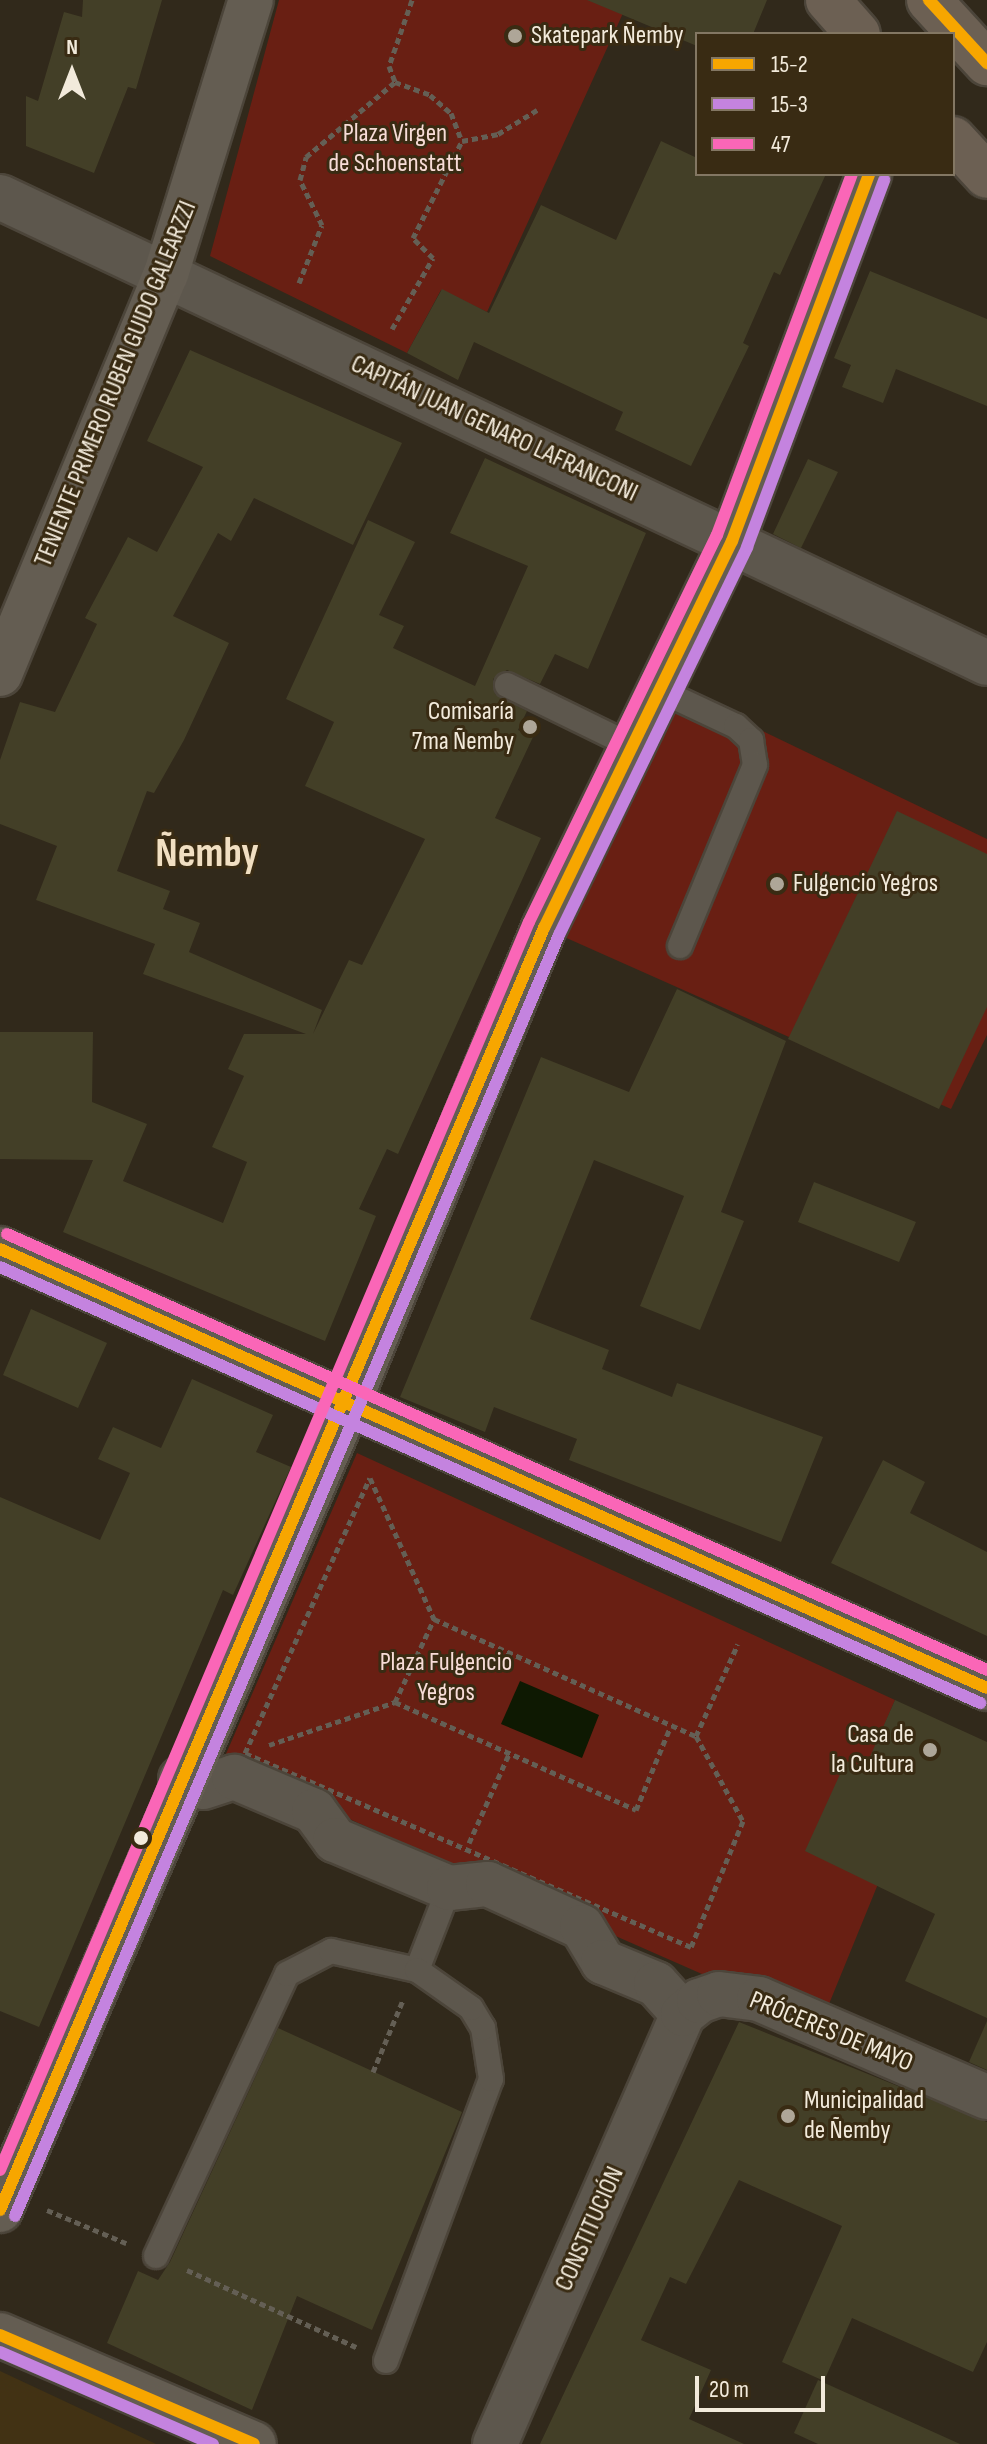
<!DOCTYPE html>
<meta charset="utf-8">
<style>
body{margin:0}
#map{position:relative;width:987px;height:2444px;overflow:hidden;background:#31291b;font-family:"Sofia Sans Condensed",sans-serif}
div>[style]{position:absolute}
.built>*{inset:0;background:#423214}
.green>*{inset:0;background:#691f13}
.water>*{inset:0;background:#0e1902}
.building>*{inset:0;background:#433f27}
.path>*{height:5px;margin-top:-2.5px;transform-origin:0;background:repeating-linear-gradient(90deg,#645f55 0 6px,transparent 0 10px)}
.roads{filter:drop-shadow(2px 0 #4c453a) drop-shadow(-2px 0 #4c453a) drop-shadow(0 2px #4c453a) drop-shadow(0 -2px #4c453a)}
.lane>*{height:24px;margin:-12px;padding:0 12px;transform-origin:12px;border-radius:12px;background:#5d574d}
.street>*{height:44px;margin:-22px;padding:0 22px;transform-origin:22px;border-radius:22px;background:#5d574d}
.secondary>*{height:44px;margin:-22px;padding:0 22px;transform-origin:22px;border-radius:22px;background:#645d52}
.highway>*{height:44px;margin:-22px;padding:0 22px;transform-origin:22px;border-radius:22px;background:#6c6053}
.bus-1>*{height:12px;margin:-6px;padding:0 6px;transform-origin:6px;border-radius:6px;background:#f7a600}
.bus-2>*{height:12px;margin:-6px;padding:0 6px;transform-origin:6px;border-radius:6px;background:#c483df}
.bus-3>*{height:12px;margin:-6px;padding:0 6px;transform-origin:6px;border-radius:6px;background:#fa66b7}
.dots>*{width:22px;height:22px;translate:-50% -50%;box-sizing:border-box;border:4px solid #392b13;border-radius:50%}
span{translate:-50% -50%;white-space:nowrap;text-align:center;line-height:1.15;-webkit-text-stroke:6px #392b13;paint-order:stroke}
.poi-label{font-size:26px;color:#f2eadb}
.left{translate:0 -50%;text-align:left}
.right{translate:-100% -50%;text-align:right}
.park-label{font-size:26px;color:#f7dcd7}
.street-label{font-size:26px;color:#f2eadb}
.town-label{font-size:42px;color:#f1dfc2;font-weight:700}
.legend{position:absolute;left:695px;top:32px;width:260px;height:144px;box-sizing:border-box;background:#392b13;border:2px solid #837763;margin:0;padding:10px 14px;list-style:none;font-size:24px;color:#f2eadb}
.legend li{display:flex;align-items:center;gap:16px;height:40px}
.legend b{width:40px;border:2px solid #837763}
.north{position:absolute;left:32px;top:32px;width:80px;height:80px;-webkit-text-stroke:6px #392b13;paint-order:stroke;rotate:0deg;font-size:22px;font-weight:700;line-height:32px;text-align:center;color:#f2eadb}
.north::after{content:'';display:block;margin:auto;width:28px;height:36px;background:#f2eadb;clip-path:polygon(50% 0,100% 100%,50% 72%,0 100%)}
.scale{position:absolute;left:695px;top:2376px;width:130px;height:36px;box-sizing:border-box;border:4px solid #f2eadb;border-top:0;padding-left:10px;font-size:24px;line-height:28px;white-space:nowrap;color:#f2eadb;-webkit-text-stroke:6px #392b13;paint-order:stroke}
</style>
<div id="map">
<div class="built">
<i style="clip-path:polygon(0 2371px,156px 2444px,0 2444px)"></i>
</div>
<div class="green">
<i style="clip-path:polygon(279px 0,629px 0,487px 312px,441px 290px,407px 353px,210px 256px)"></i>
<i style="clip-path:polygon(669px 686px,987px 839px,987px 1035px,951px 1109px,544px 928px)"></i>
<i style="clip-path:polygon(357px 1453px,895px 1700px,866px 1768px,916px 1791px,820px 2026px,222px 1763px)"></i>
</div>
<div class="water">
<i style="clip-path:polygon(520px 1681px,599px 1715px,582px 1758px,501px 1724px)"></i>
</div>
<div class="building">
<i style="clip-path:polygon(83px 0,162px 0,136px 89px,128px 87px,94px 173px,26px 146px,26px 96px,38px 101px,64px 12px,82px 17px)"></i>
<i style="clip-path:polygon(587px 0,767px 0,753px 34px,697px 34px,697px 46px)"></i>
<i style="clip-path:polygon(661px 141px,697px 158px,697px 174px,826px 174px,780px 275px,774px 272px,743px 343px,749px 346px,691px 466px,615px 430px,623px 412px,474px 342px,458px 380px,407px 353px,442px 289px,489px 313px,541px 205px,616px 240px)"></i>
<i style="clip-path:polygon(870px 271px,987px 319px,987px 406px,896px 369px,883px 403px,842px 387px,851px 365px,834px 358px)"></i>
<i style="clip-path:polygon(190px 350px,402px 443px,353px 545px,254px 498px,231px 541px,218px 533px,173px 616px,229px 643px,184px 740px,154px 793px,147px 791px,117px 871px,170px 891px,163px 909px,200px 923px,189px 952px,322px 1010px,313px 1034px,349px 960px,362px 965px,425px 839px,305px 786px,334px 722px,286px 699px,368px 520px,415px 542px,379px 615px,404px 626px,393px 648px,475px 686px,528px 566px,450px 533px,485px 458px,646px 533px,588px 669px,555px 654px,540px 684px,507px 670px,493px 679px,495px 694px,527px 711px,518px 730px,533px 737px,495px 818px,541px 838px,398px 1154px,387px 1149px,359px 1209px,376px 1216px,325px 1341px,63px 1232px,93px 1160px,0 1159px,0 1032px,93px 1032px,92px 1102px,147px 1124px,123px 1181px,223px 1223px,247px 1162px,212px 1147px,244px 1076px,228px 1069px,244px 1034px,306px 1034px,143px 974px,155px 944px,36px 900px,57px 846px,0 824px,0 760px,20px 702px,55px 712px,97px 624px,85px 618px,128px 537px,157px 552px,203px 467px,147px 441px)"></i>
<i style="clip-path:polygon(808px 459px,838px 472px,801px 548px,773px 534px)"></i>
<i style="clip-path:polygon(897px 811px,987px 854px,987px 1007px,939px 1109px,788px 1039px)"></i>
<i style="clip-path:polygon(677px 989px,786px 1041px,721px 1212px,744px 1221px,700px 1330px,640px 1306px,684px 1196px,594px 1160px,530px 1319px,609px 1350px,602px 1369px,672px 1397px,677px 1383px,823px 1437px,781px 1542px,569px 1460px,577px 1439px,494px 1407px,485px 1432px,400px 1397px,541px 1057px,629px 1092px)"></i>
<i style="clip-path:polygon(814px 1182px,916px 1222px,899px 1262px,798px 1222px)"></i>
<i style="clip-path:polygon(31px 1309px,107px 1343px,78px 1408px,3px 1375px)"></i>
<i style="clip-path:polygon(192px 1379px,273px 1415px,256px 1452px,291px 1467px,233px 1595px,223px 1590px,39px 2027px,0 2011px,0 1497px,100px 1540px,130px 1473px,98px 1459px,113px 1427px,161px 1448px)"></i>
<i style="clip-path:polygon(883px 1460px,925px 1482px,910px 1513px,987px 1552px,987px 1636px,831px 1563px)"></i>
<i style="clip-path:polygon(895px 1700px,987px 1742px,987px 2018px,905px 1981px,935px 1914px,805px 1851px,846px 1761px,865px 1768px)"></i>
<i style="clip-path:polygon(987px 2021px,987px 2070px,969px 2062px)"></i>
<i style="clip-path:polygon(739px 2022px,987px 2122px,987px 2342px,973px 2372px,852px 2318px,824px 2381px,782px 2362px,842px 2226px,739px 2180px,686px 2284px,670px 2277px,641px 2340px,711px 2370px,689px 2419px,744px 2444px,540px 2444px)"></i>
<i style="clip-path:polygon(278px 2028px,462px 2112px,372px 2330px,297px 2296px,252px 2410px,107px 2343px,138px 2271px,158px 2280px,170px 2262px)"></i>
<i style="clip-path:polygon(818px 2380px,960px 2444px,818px 2444px,794px 2433px)"></i>
</div>
<div class="path">
<i style="left:412px;top:0;width:70px;rotate:109.2deg"></i>
<i style="left:389px;top:66px;width:17px;rotate:69deg"></i>
<i style="left:395px;top:82px;width:37px;rotate:20deg"></i>
<i style="left:430px;top:95px;width:28px;rotate:41deg"></i>
<i style="left:451px;top:113px;width:30px;rotate:69deg"></i>
<i style="left:299px;top:283px;width:62px;rotate:-68.4deg"></i>
<i style="left:322px;top:225px;width:50px;rotate:-116.1deg"></i>
<i style="left:300px;top:180px;width:24px;rotate:-75deg"></i>
<i style="left:306px;top:157px;width:116px;rotate:-40.1deg"></i>
<i style="left:392px;top:329px;width:82px;rotate:-60deg"></i>
<i style="left:433px;top:258px;width:28px;rotate:-135deg"></i>
<i style="left:413px;top:238px;width:109px;rotate:-63.2deg"></i>
<i style="left:462px;top:141px;width:37px;rotate:-11deg"></i>
<i style="left:498px;top:134px;width:46px;rotate:-31.6deg"></i>
<i style="left:370px;top:1478px;width:155px;rotate:65.6deg"></i>
<i style="left:434px;top:1619px;width:287px;rotate:24.1deg"></i>
<i style="left:696px;top:1736px;width:97px;rotate:61.1deg"></i>
<i style="left:743px;top:1821px;width:136px;rotate:112.4deg"></i>
<i style="left:691px;top:1947px;width:486px;rotate:-156.5deg"></i>
<i style="left:245px;top:1753px;width:302px;rotate:-65.6deg"></i>
<i style="left:395px;top:1702px;width:92px;rotate:-64.8deg"></i>
<i style="left:696px;top:1736px;width:101px;rotate:-65.5deg"></i>
<i style="left:269px;top:1745px;width:133px;rotate:-18.8deg"></i>
<i style="left:395px;top:1702px;width:264px;rotate:24.1deg"></i>
<i style="left:636px;top:1810px;width:89px;rotate:-67.5deg"></i>
<i style="left:469px;top:1843px;width:98px;rotate:-65.8deg"></i>
<i style="left:373px;top:2072px;width:78px;rotate:-67.4deg"></i>
<i style="left:47px;top:2210px;width:86px;rotate:22.7deg"></i>
<i style="left:187px;top:2270px;width:186px;rotate:24.5deg"></i>
</div>
<div class="roads">
<div class="lane">
<i style="left:507px;top:685px;width:139px;rotate:26deg"></i>
<i style="left:659px;top:690px;width:85px;rotate:25.1deg"></i>
<i style="left:736px;top:726px;width:21px;rotate:43deg"></i>
<i style="left:751px;top:740px;width:25px;rotate:81deg"></i>
<i style="left:755px;top:765px;width:196px;rotate:112.5deg"></i>
<i style="left:156px;top:2256px;width:311px;rotate:-65.1deg"></i>
<i style="left:287px;top:1974px;width:50px;rotate:-27.6deg"></i>
<i style="left:331px;top:1951px;width:88px;rotate:12.5deg"></i>
<i style="left:417px;top:1970px;width:88px;rotate:-68.7deg"></i>
<i style="left:386px;top:2361px;width:301px;rotate:-69.6deg"></i>
<i style="left:491px;top:2079px;width:52px;rotate:-98.9deg"></i>
<i style="left:483px;top:2028px;width:23px;rotate:-121deg"></i>
<i style="left:471px;top:2008px;width:66px;rotate:-144.9deg"></i>
</div>
<div class="street">
<i style="left:0;top:197px;width:1091px;rotate:25.27deg"></i>
<i style="left:181px;top:1779px;width:23px;rotate:20deg"></i>
<i style="left:203px;top:1787px;width:33px;rotate:-18deg"></i>
<i style="left:234px;top:1777px;width:87px;rotate:23deg"></i>
<i style="left:314px;top:1811px;width:36px;rotate:54deg"></i>
<i style="left:335px;top:1840px;width:124px;rotate:22.8deg"></i>
<i style="left:449px;top:1888px;width:39px;rotate:-6deg"></i>
<i style="left:488px;top:1884px;width:103px;rotate:24.6deg"></i>
<i style="left:582px;top:1927px;width:41px;rotate:59deg"></i>
<i style="left:603px;top:1962px;width:57px;rotate:22.5deg"></i>
<i style="left:656px;top:1984px;width:40px;rotate:48deg"></i>
<i style="left:495px;top:2444px;width:469px;rotate:-66.4deg"></i>
<i style="left:683px;top:2014px;width:21px;rotate:-39deg"></i>
<i style="left:699px;top:2001px;width:21px;rotate:-19deg"></i>
<i style="left:719px;top:1994px;width:40px;rotate:7.1deg"></i>
<i style="left:759px;top:1999px;width:248px;rotate:23.3deg"></i>
</div>
<div class="secondary">
<i style="left:0;top:674px;width:433px;rotate:-67.5deg"></i>
<i style="left:166px;top:274px;width:287px;rotate:-72.8deg"></i>
<i style="left:0;top:1249px;width:1080px;rotate:23.98deg"></i>
<i style="left:0;top:2210px;width:878px;rotate:-66.65deg"></i>
<i style="left:348px;top:1404px;width:515px;rotate:-67.62deg"></i>
<i style="left:544px;top:928px;width:430px;rotate:-64.1deg"></i>
<i style="left:732px;top:541px;width:392px;rotate:-69.5deg"></i>
<i style="left:0;top:2335px;width:276px;rotate:23.2deg"></i>
</div>
<div class="highway">
<i style="left:828px;top:0;width:45px;rotate:48.6deg"></i>
<i style="left:929px;top:0;width:86px;rotate:47.4deg"></i>
<i style="left:953px;top:139px;width:50px;rotate:47.4deg"></i>
</div>
</div>
<div class="bus-1">
<i style="left:929px;top:0;width:86px;rotate:47.4deg"></i>
<i style="left:0;top:1249px;width:1080px;rotate:23.98deg"></i>
<i style="left:0;top:2210px;width:1393px;rotate:-67.01deg"></i>
<i style="left:544px;top:928px;width:430px;rotate:-64.1deg"></i>
<i style="left:732px;top:541px;width:392px;rotate:-69.5deg"></i>
<i style="left:0;top:2335px;width:276px;rotate:23.2deg"></i>
</div>
<div class="bus-2">
<i style="left:0;top:1267px;width:1073px;rotate:23.98deg"></i>
<i style="left:15px;top:2216px;width:1392px;rotate:-66.99deg"></i>
<i style="left:559px;top:935px;width:431px;rotate:-64.1deg"></i>
<i style="left:747px;top:547px;width:392px;rotate:-69.5deg"></i>
<i style="left:0;top:2352px;width:232px;rotate:23.4deg"></i>
</div>
<div class="bus-3">
<i style="left:7px;top:1234px;width:1073px;rotate:23.98deg"></i>
<i style="left:0;top:2170px;width:1355px;rotate:-67.03deg"></i>
<i style="left:529px;top:922px;width:430px;rotate:-64.1deg"></i>
<i style="left:717px;top:535px;width:385px;rotate:-69.5deg"></i>
</div>
<div class="dots">
<i style="left:515px;top:36px;background:#aea698"></i>
<i style="left:530px;top:727px;background:#aea698"></i>
<i style="left:777px;top:884px;background:#aea698"></i>
<i style="left:930px;top:1750px;background:#aea698"></i>
<i style="left:141px;top:1838px;background:#f2eadb"></i>
<i style="left:788px;top:2116px;background:#aea698"></i>
</div>
<div class="poi-label">
<span class="left" style="left:531px;top:36px">Skatepark Ñemby</span>
<span class="right" style="left:514px;top:727px">Comisaría<br>7ma Ñemby</span>
<span class="left" style="left:793px;top:884px">Fulgencio Yegros</span>
<span class="right" style="left:914px;top:1750px">Casa de<br>la Cultura</span>
<span class="left" style="left:804px;top:2116px">Municipalidad<br>de Ñemby</span>
</div>
<div class="park-label">
<span style="left:395px;top:149px">Plaza Virgen<br>de Schoenstatt</span>
<span style="left:446px;top:1678px">Plaza Fulgencio<br>Yegros</span>
</div>
<div class="street-label">
<span style="left:116px;top:384px;rotate:-68deg">TENIENTE PRIMERO RUBEN GUIDO GALEARZZI</span>
<span style="left:494px;top:429px;rotate:25deg">CAPITÁN JUAN GENARO LAFRANCONI</span>
<span style="left:831px;top:2032px;rotate:22deg">PRÓCERES DE MAYO</span>
<span style="left:590px;top:2229px;rotate:-66deg">CONSTITUCIÓN</span>
</div>
<div class="town-label">
<span style="left:207px;top:854px">Ñemby</span>
</div>
<ul class="legend">
<li><b style="height:10px;background:#f7a600"></b>15-2</li>
<li><b style="height:10px;background:#c483df"></b>15-3</li>
<li><b style="height:10px;background:#fa66b7"></b>47</li>
</ul>
<div class="north">N</div>
<div class="scale">20 m</div>
</div>
